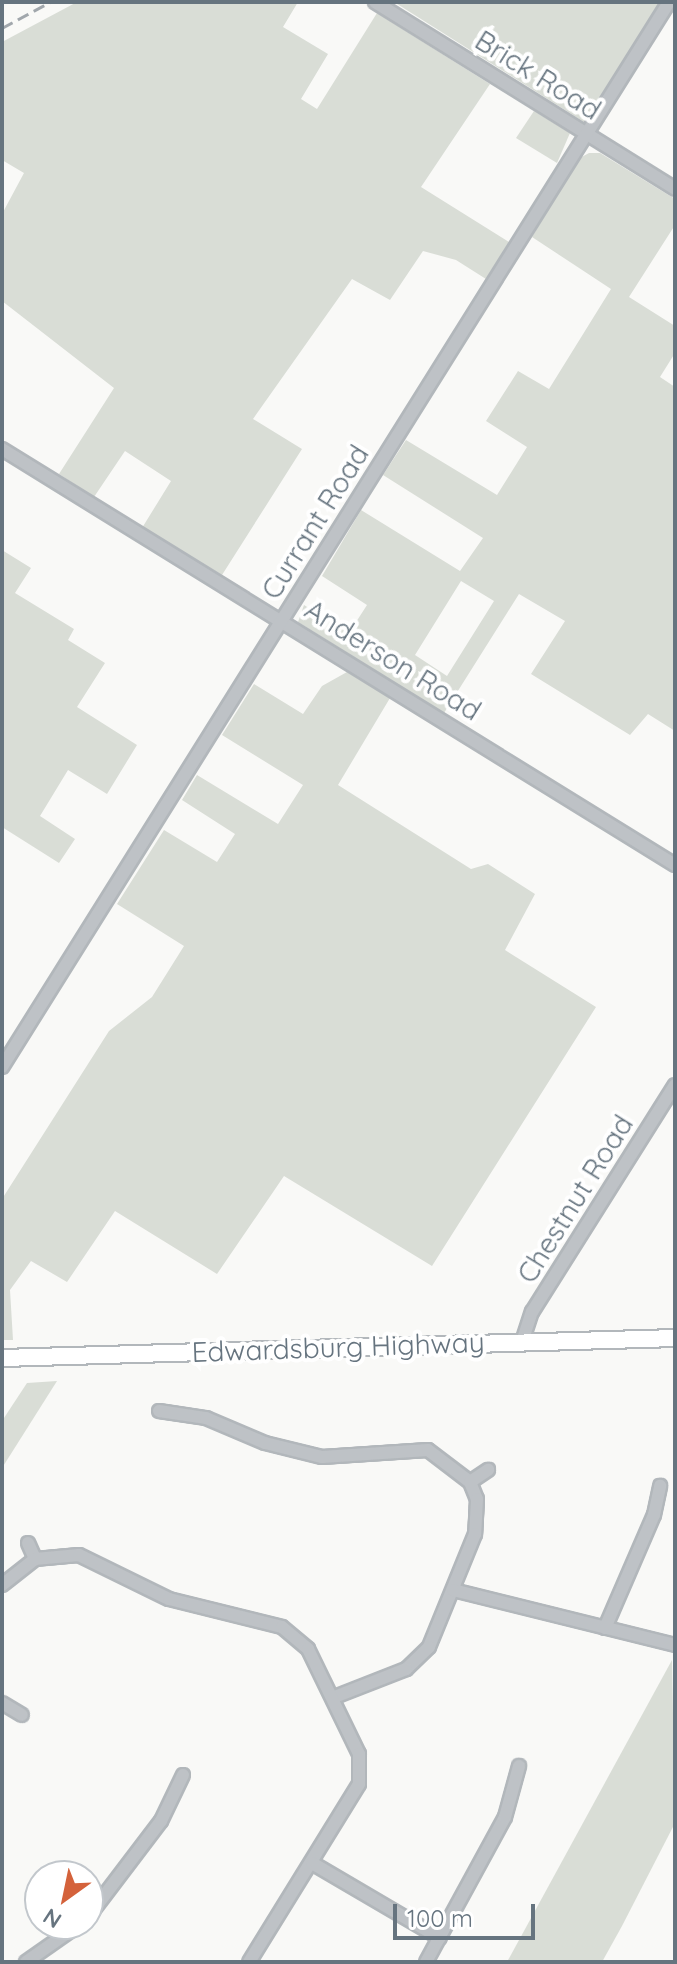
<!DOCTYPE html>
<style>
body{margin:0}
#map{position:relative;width:677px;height:1964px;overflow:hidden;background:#f9f9f7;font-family:Quicksand,sans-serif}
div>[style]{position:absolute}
.green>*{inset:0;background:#d9ddd6}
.roads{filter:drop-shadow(2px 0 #b2b7bb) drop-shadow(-2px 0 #b2b7bb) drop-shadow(0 2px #b2b7bb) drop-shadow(0 -2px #b2b7bb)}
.minor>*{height:12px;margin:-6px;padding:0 6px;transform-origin:6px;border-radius:6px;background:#bec2c6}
.major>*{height:16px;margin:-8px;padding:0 8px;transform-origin:8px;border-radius:8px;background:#fff}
.rail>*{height:3px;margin-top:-1.5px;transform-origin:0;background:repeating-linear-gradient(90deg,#a1a7ac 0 12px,transparent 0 18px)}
span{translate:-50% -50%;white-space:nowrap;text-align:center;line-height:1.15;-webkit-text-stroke:8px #fff;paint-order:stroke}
.street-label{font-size:28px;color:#66747f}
.frame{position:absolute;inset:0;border:4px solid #66747f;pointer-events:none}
.north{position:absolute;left:24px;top:1860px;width:80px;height:80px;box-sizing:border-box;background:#fff;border:2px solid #c2c7cc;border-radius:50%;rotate:213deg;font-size:22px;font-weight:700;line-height:32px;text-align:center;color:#66747f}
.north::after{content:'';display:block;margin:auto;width:28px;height:36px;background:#d4623b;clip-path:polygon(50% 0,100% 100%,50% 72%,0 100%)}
.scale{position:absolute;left:393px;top:1904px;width:142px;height:36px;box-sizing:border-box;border:4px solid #66747f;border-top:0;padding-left:10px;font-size:24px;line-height:28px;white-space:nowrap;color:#66747f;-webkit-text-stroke:6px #fff;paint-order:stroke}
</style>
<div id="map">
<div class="green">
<i style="clip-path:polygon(77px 2px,298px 2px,283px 27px,328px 54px,301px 99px,317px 109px,377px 13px,490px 84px,421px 187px,509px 242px,486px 279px,456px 260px,423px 251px,390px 300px,352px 279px,253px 419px,302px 449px,222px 575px,142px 528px,171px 481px,125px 451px,94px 497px,59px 474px,114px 388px,2px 301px,2px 214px,24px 173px,2px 160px,2px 42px)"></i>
<i style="clip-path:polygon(394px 2px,661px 2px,584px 122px)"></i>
<i style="clip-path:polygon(534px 111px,570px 133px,557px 163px,516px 138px)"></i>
<i style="clip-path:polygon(evenodd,589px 153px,600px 153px,675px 199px,675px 225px,629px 297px,675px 326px,675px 353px,660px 377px,675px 387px,675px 731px,648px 714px,630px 735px,531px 674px,565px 621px,519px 594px,444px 713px,298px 622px,304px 605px,349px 633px,367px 605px,322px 576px,361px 510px,460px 571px,483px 538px,383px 475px,406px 440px,497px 495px,527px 447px,486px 421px,518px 371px,549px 389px,611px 289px,532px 237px,578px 159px,589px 153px,461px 581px,494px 601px,447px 676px,415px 655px,461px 581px)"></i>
<i style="clip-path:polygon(2px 550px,31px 568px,15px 593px,74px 629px,68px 640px,105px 663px,77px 707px,137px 745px,107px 794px,68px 770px,40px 816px,75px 839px,59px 863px,2px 827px)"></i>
<i style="clip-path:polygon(347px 672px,390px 698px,338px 785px,471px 869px,488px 864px,535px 894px,505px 950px,596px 1007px,432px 1266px,284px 1176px,217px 1274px,115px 1211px,67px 1282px,31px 1261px,10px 1290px,13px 1340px,2px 1340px,2px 1199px,109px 1031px,152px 997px,184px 946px,117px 904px,164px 830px,217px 862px,235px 834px,182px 800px,197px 775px,278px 824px,303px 785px,222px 735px,254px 684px,303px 714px,322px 686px)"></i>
<i style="clip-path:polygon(57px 1381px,2px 1468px,2px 1421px,27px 1383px)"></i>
<i style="clip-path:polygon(672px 1660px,675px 1823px,622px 1926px,602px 1962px,507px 1962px)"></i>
</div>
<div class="roads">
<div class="minor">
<i style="left:375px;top:2px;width:354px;rotate:31.9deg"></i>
<i style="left:2px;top:449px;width:791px;rotate:31.72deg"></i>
<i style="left:2px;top:1067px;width:1257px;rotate:-57.94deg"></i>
<i style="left:522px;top:1342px;width:32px;rotate:-72deg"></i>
<i style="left:532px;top:1312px;width:268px;rotate:-57.8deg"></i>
<i style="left:159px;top:1411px;width:48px;rotate:8.5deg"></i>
<i style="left:206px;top:1418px;width:64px;rotate:23deg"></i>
<i style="left:265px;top:1443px;width:59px;rotate:13.8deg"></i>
<i style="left:322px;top:1457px;width:106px;rotate:-3.8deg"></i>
<i style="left:428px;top:1450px;width:53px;rotate:37.3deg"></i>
<i style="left:470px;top:1482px;width:18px;rotate:68deg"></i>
<i style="left:477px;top:1499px;width:35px;rotate:93deg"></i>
<i style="left:475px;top:1534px;width:122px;rotate:112.2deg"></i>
<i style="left:429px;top:1647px;width:32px;rotate:136deg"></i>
<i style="left:406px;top:1669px;width:79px;rotate:158.6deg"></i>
<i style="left:470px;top:1482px;width:22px;rotate:-34deg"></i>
<i style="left:28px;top:1543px;width:17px;rotate:66deg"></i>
<i style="left:2px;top:1585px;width:42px;rotate:-38.2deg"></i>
<i style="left:35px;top:1559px;width:44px;rotate:-5.2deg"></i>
<i style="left:79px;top:1555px;width:100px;rotate:26.1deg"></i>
<i style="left:169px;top:1599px;width:116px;rotate:13.9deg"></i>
<i style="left:282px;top:1627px;width:34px;rotate:40deg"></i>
<i style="left:308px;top:1649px;width:117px;rotate:64.1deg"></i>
<i style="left:359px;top:1754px;width:30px;rotate:90deg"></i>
<i style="left:359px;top:1784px;width:209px;rotate:121.7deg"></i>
<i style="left:453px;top:1590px;width:229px;rotate:13.9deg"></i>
<i style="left:605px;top:1628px;width:123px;rotate:-66.6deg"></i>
<i style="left:654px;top:1515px;width:30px;rotate:-78deg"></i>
<i style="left:2px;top:1703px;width:23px;rotate:31deg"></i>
<i style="left:312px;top:1863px;width:148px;rotate:30.4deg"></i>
<i style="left:88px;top:1917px;width:121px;rotate:-52.8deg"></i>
<i style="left:161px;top:1821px;width:51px;rotate:-64.4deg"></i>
<i style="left:26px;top:1962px;width:66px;rotate:-35.1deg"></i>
<i style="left:426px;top:1962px;width:165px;rotate:-61.4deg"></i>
<i style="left:505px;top:1817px;width:53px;rotate:-74.6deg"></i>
</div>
<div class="major">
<i style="left:2px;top:1358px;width:673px;rotate:-1.7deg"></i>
</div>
</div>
<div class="rail">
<i style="left:2px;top:28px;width:55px;rotate:-28.4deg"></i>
</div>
<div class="street-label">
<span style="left:538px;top:75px;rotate:32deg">Brick Road</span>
<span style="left:315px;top:522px;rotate:-58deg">Currant Road</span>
<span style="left:393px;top:660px;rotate:32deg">Anderson Road</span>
<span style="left:575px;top:1199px;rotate:-58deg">Chestnut Road</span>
<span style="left:338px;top:1347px;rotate:-2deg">Edwardsburg Highway</span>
</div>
<div class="frame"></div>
<div class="north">N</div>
<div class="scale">100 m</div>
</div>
